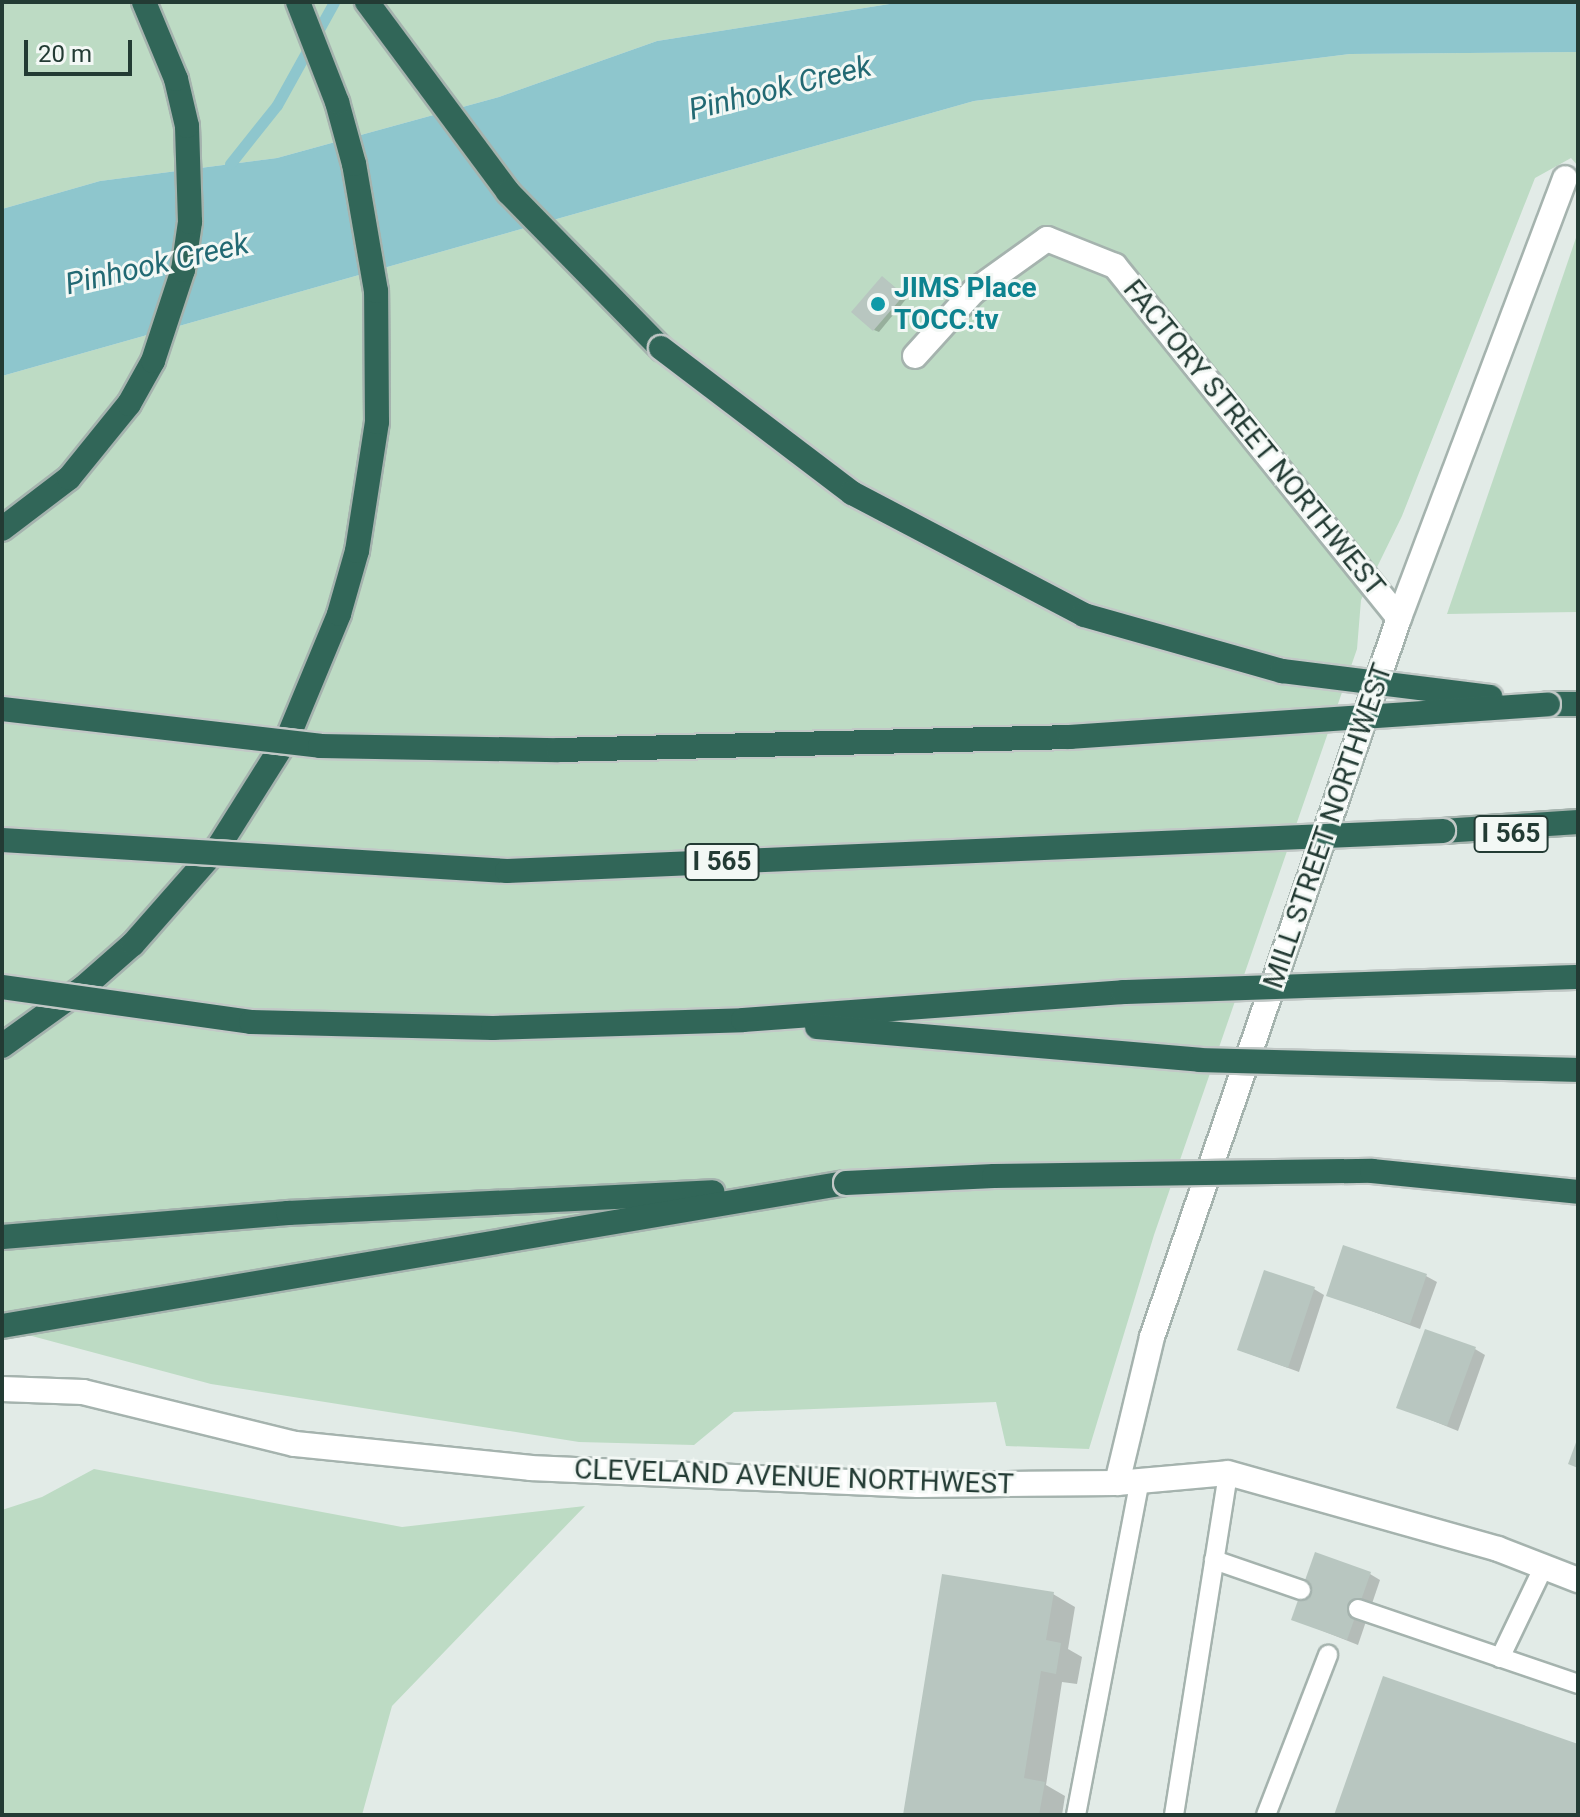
<!DOCTYPE html>
<style>
body{margin:0}
#map{position:relative;width:1580px;height:1817px;overflow:hidden;background:#e2ebe7;font-family:Roboto,sans-serif}
div>[style]{position:absolute}
.green>*{inset:0;background:#bddbc4}
.water>*{inset:0;background:#8ec6cd}
.shadow>*{inset:0;background:#0003}
.stream>*{height:11px;margin:-5.5px;padding:0 5.5px;transform-origin:5.5px;border-radius:5.5px;background:#8ec6cd}
.building>*{inset:0;background:#b8c6c0}
.roads{filter:drop-shadow(2px 0 #a5b3ae) drop-shadow(-2px 0 #a5b3ae) drop-shadow(0 2px #a5b3ae) drop-shadow(0 -2px #a5b3ae)}
.lane>*{height:18px;margin:-9px;padding:0 9px;transform-origin:9px;border-radius:9px;background:#fff}
.street>*{height:24px;margin:-12px;padding:0 12px;transform-origin:12px;border-radius:12px;background:#fff}
.highway>*{height:24px;margin:-12px;padding:0 12px;transform-origin:12px;border-radius:12px;background:#316658}
.bridges{filter:drop-shadow(2px 0 #c1c8c6) drop-shadow(-2px 0 #c1c8c6) drop-shadow(0 2px #c1c8c6) drop-shadow(0 -2px #c1c8c6)}
.highway-bridge>*{height:24px;margin:-12px;padding:0 12px;transform-origin:12px;border-radius:12px;background:#316658}
.dots>*{width:22px;height:22px;translate:-50% -50%;box-sizing:border-box;border:4px solid #f3f8f5;border-radius:50%}
span{translate:-50% -50%;white-space:nowrap;text-align:center;line-height:1.15;-webkit-text-stroke:6px #f3f8f5;paint-order:stroke}
.shield-label span{padding:2px 6px;background:#f3f8f5;border:2px solid;border-radius:6px;-webkit-text-stroke-width:0}
.shield-label{font-size:26px;color:#233b34;font-weight:700}
.culture-label{font-size:28px;color:#0d838f;font-weight:700}
.left{translate:0 -50%;text-align:left}
.street-label{font-size:28px;color:#233b34}
.water-label{font-size:30px;color:#226973;font-style:italic}
.frame{position:absolute;inset:0;border:4px solid #233b34;pointer-events:none}
.scale{position:absolute;left:24px;top:40px;width:108px;height:36px;box-sizing:border-box;border:4px solid #233b34;border-top:0;padding-left:10px;font-size:24px;line-height:28px;white-space:nowrap;color:#233b34;-webkit-text-stroke:6px #f3f8f5;paint-order:stroke}
</style>
<div id="map">
<div class="green">
<i style="clip-path:polygon(2px 2px,902px 2px,657px 41px,499px 97px,277px 158px,100px 181px,2px 209px)"></i>
<i style="clip-path:polygon(1578px 52px,1578px 166px,1571px 158px,1535px 178px,1402px 516px,1361px 600px,1357px 649px,1154px 1235px,1089px 1449px,1006px 1446px,996px 1402px,734px 1412px,694px 1445px,579px 1442px,211px 1384px,2px 1328px,2px 376px,974px 101px,1350px 54px)"></i>
<i style="clip-path:polygon(1578px 232px,1578px 612px,1447px 614px)"></i>
<i style="clip-path:polygon(94px 1469px,402px 1527px,585px 1506px,392px 1706px,362px 1815px,2px 1815px,2px 1510px,42px 1497px)"></i>
</div>
<div class="water">
<i style="clip-path:polygon(902px 2px,1578px 2px,1578px 52px,1350px 54px,974px 101px,2px 376px,2px 209px,100px 181px,277px 158px,499px 97px,657px 41px)"></i>
</div>
<div class="shadow">
<i style="clip-path:polygon(887px 281px,907px 298px,879px 332px,874px 330px)"></i>
<i style="clip-path:polygon(1426px 1276px,1437px 1282px,1420px 1329px,1328px 1295px)"></i>
<i style="clip-path:polygon(1314px 1289px,1324px 1295px,1299px 1372px,1239px 1350px)"></i>
<i style="clip-path:polygon(1475px 1349px,1485px 1355px,1458px 1431px,1399px 1407px)"></i>
<i style="clip-path:polygon(1370px 1574px,1380px 1580px,1358px 1645px,1293px 1619px)"></i>
<i style="clip-path:polygon(1053px 1594px,1075px 1607px,1068px 1649px,1082px 1657px,1077px 1684px,1062px 1682px,1046px 1785px,1065px 1796px,1062px 1815px,905px 1815px)"></i>
</div>
<div class="stream">
<i style="left:230px;top:164px;width:75px;rotate:-51.5deg"></i>
<i style="left:277px;top:105px;width:118px;rotate:-61deg"></i>
</div>
<div class="building">
<i style="clip-path:polygon(882px 276px,904px 295px,873px 331px,851px 312px)"></i>
<i style="clip-path:polygon(1343px 1245px,1427px 1274px,1410px 1324px,1326px 1296px)"></i>
<i style="clip-path:polygon(1264px 1270px,1315px 1287px,1288px 1368px,1237px 1350px)"></i>
<i style="clip-path:polygon(1425px 1329px,1476px 1347px,1447px 1426px,1396px 1408px)"></i>
<i style="clip-path:polygon(1578px 1437px,1578px 1468px,1568px 1464px)"></i>
<i style="clip-path:polygon(1315px 1552px,1371px 1572px,1347px 1640px,1291px 1620px)"></i>
<i style="clip-path:polygon(942px 1574px,1054px 1592px,1046px 1640px,1061px 1643px,1056px 1674px,1041px 1671px,1024px 1778px,1045px 1782px,1039px 1815px,903px 1815px)"></i>
<i style="clip-path:polygon(1383px 1676px,1578px 1744px,1578px 1815px,1334px 1815px)"></i>
</div>
<div class="roads">
<div class="lane">
<i style="left:1214px;top:1560px;width:92px;rotate:19deg"></i>
<i style="left:1358px;top:1609px;width:232px;rotate:18.8deg"></i>
<i style="left:1500px;top:1658px;width:102px;rotate:-64.4deg"></i>
<i style="left:1076px;top:1815px;width:340px;rotate:-79.2deg"></i>
<i style="left:1174px;top:1815px;width:346px;rotate:-81deg"></i>
<i style="left:1266px;top:1815px;width:172px;rotate:-68.8deg"></i>
</div>
<div class="street">
<i style="left:915px;top:356px;width:86px;rotate:-47.8deg"></i>
<i style="left:973px;top:292px;width:91px;rotate:-35.6deg"></i>
<i style="left:1047px;top:239px;width:73px;rotate:21.7deg"></i>
<i style="left:1115px;top:266px;width:452px;rotate:51.1deg"></i>
<i style="left:2px;top:1389px;width:81px;rotate:2.1deg"></i>
<i style="left:83px;top:1392px;width:218px;rotate:13.8deg"></i>
<i style="left:295px;top:1444px;width:236px;rotate:5.8deg"></i>
<i style="left:530px;top:1468px;width:388px;rotate:2.5deg"></i>
<i style="left:918px;top:1485px;width:199px;rotate:-0.6deg"></i>
<i style="left:1117px;top:1483px;width:111px;rotate:-5.1deg"></i>
<i style="left:1228px;top:1473px;width:280px;rotate:15.7deg"></i>
<i style="left:1498px;top:1549px;width:86px;rotate:21.2deg"></i>
<i style="left:1117px;top:1483px;width:150px;rotate:-76.5deg"></i>
<i style="left:1152px;top:1337px;width:760px;rotate:-71.04deg"></i>
<i style="left:1399px;top:618px;width:470px;rotate:-69.3deg"></i>
</div>
<div class="highway">
<i style="left:367px;top:2px;width:237px;rotate:53.4deg"></i>
<i style="left:508px;top:192px;width:219px;rotate:45.6deg"></i>
<i style="left:2px;top:529px;width:84px;rotate:-37.3deg"></i>
<i style="left:69px;top:478px;width:95px;rotate:-51deg"></i>
<i style="left:129px;top:404px;width:49px;rotate:-60.8deg"></i>
<i style="left:153px;top:361px;width:96px;rotate:-71.8deg"></i>
<i style="left:183px;top:270px;width:49px;rotate:-81.7deg"></i>
<i style="left:190px;top:222px;width:96px;rotate:-91.8deg"></i>
<i style="left:187px;top:126px;width:48px;rotate:-103.2deg"></i>
<i style="left:176px;top:79px;width:83px;rotate:-112.6deg"></i>
<i style="left:1548px;top:704px;width:30px"></i>
<i style="left:1443px;top:831px;width:135px;rotate:-3.8deg"></i>
<i style="left:2px;top:1046px;width:101px;rotate:-35.7deg"></i>
<i style="left:84px;top:987px;width:65px;rotate:-41.3deg"></i>
<i style="left:133px;top:944px;width:130px;rotate:-48.7deg"></i>
<i style="left:219px;top:846px;width:131px;rotate:-57.8deg"></i>
<i style="left:289px;top:735px;width:131px;rotate:-67.5deg"></i>
<i style="left:339px;top:614px;width:66px;rotate:-74.1deg"></i>
<i style="left:357px;top:551px;width:131px;rotate:-81.2deg"></i>
<i style="left:377px;top:422px;width:131px;rotate:-90.4deg"></i>
<i style="left:376px;top:291px;width:129px;rotate:-99.8deg"></i>
<i style="left:354px;top:164px;width:64px;rotate:-105.3deg"></i>
<i style="left:337px;top:102px;width:107px;rotate:-111.3deg"></i>
<i style="left:2px;top:1237px;width:287px;rotate:-4.8deg"></i>
<i style="left:288px;top:1213px;width:425px;rotate:-2.8deg"></i>
<i style="left:2px;top:1326px;width:856px;rotate:-9.62deg"></i>
</div>
</div>
<div class="bridges">
<div class="highway-bridge">
<i style="left:661px;top:348px;width:240px;rotate:37.2deg"></i>
<i style="left:852px;top:493px;width:262px;rotate:27.7deg"></i>
<i style="left:1084px;top:615px;width:206px;rotate:15.8deg"></i>
<i style="left:1282px;top:671px;width:210px;rotate:7.1deg"></i>
<i style="left:2px;top:709px;width:320px;rotate:6.6deg"></i>
<i style="left:320px;top:746px;width:238px;rotate:1deg"></i>
<i style="left:558px;top:750px;width:512px;rotate:-1.45deg"></i>
<i style="left:1070px;top:737px;width:479px;rotate:-3.9deg"></i>
<i style="left:2px;top:840px;width:506px;rotate:3.51deg"></i>
<i style="left:507px;top:871px;width:937px;rotate:-2.45deg"></i>
<i style="left:2px;top:987px;width:251px;rotate:8deg"></i>
<i style="left:251px;top:1022px;width:242px;rotate:1.4deg"></i>
<i style="left:493px;top:1028px;width:250px;rotate:-1.8deg"></i>
<i style="left:743px;top:1020px;width:381px;rotate:-4.2deg"></i>
<i style="left:1123px;top:992px;width:455px;rotate:-1.9deg"></i>
<i style="left:817px;top:1027px;width:384px;rotate:4.9deg"></i>
<i style="left:1200px;top:1060px;width:378px;rotate:1.5deg"></i>
<i style="left:846px;top:1183px;width:148px;rotate:-2.7deg"></i>
<i style="left:994px;top:1176px;width:378px;rotate:-0.8deg"></i>
<i style="left:1372px;top:1171px;width:207px;rotate:5.8deg"></i>
</div>
</div>
<div class="dots">
<i style="left:878px;top:304px;background:#0f9aa8"></i>
</div>
<div class="shield-label">
<span style="left:1511px;top:834px">I 565</span>
<span style="left:722px;top:862px">I 565</span>
</div>
<div class="culture-label">
<span class="left" style="left:894px;top:304px">JIMS Place<br>TOCC.tv</span>
</div>
<div class="street-label">
<span style="left:1254px;top:438px;rotate:51deg">FACTORY STREET NORTHWEST</span>
<span style="left:1328px;top:826px;rotate:-71deg">MILL STREET NORTHWEST</span>
<span style="left:794px;top:1477px;rotate:2deg">CLEVELAND AVENUE NORTHWEST</span>
</div>
<div class="water-label">
<span style="left:780px;top:88px;rotate:-14deg">Pinhook Creek</span>
<span style="left:157px;top:264px;rotate:-13deg">Pinhook Creek</span>
</div>
<div class="frame"></div>
<div class="scale">20 m</div>
</div>
